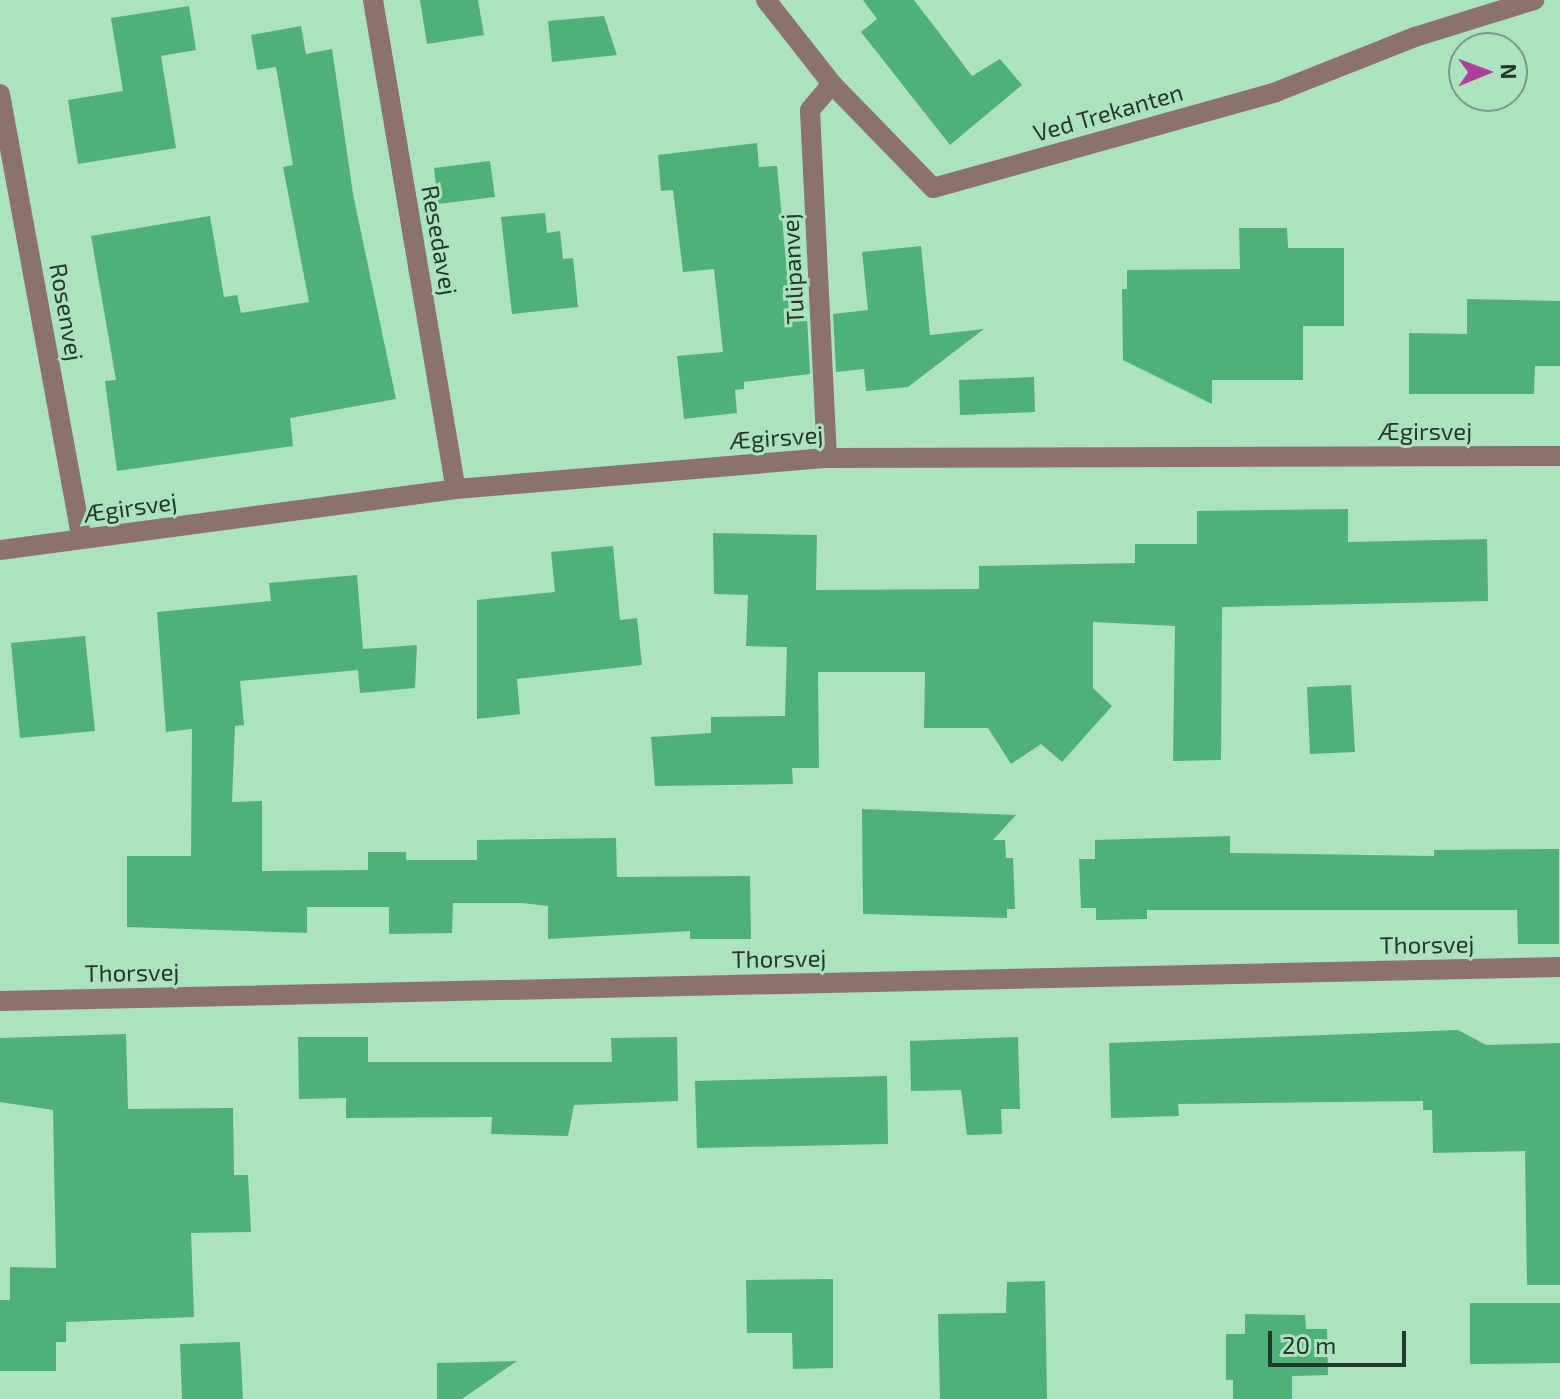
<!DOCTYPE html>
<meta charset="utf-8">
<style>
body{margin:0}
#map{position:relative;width:1560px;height:1399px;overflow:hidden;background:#ace2be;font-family:"Exo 2",sans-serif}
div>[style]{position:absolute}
.building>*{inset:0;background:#4fb178}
.minor>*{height:20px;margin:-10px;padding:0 10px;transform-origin:10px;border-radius:10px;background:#8c726c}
span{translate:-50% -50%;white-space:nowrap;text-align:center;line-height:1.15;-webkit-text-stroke:6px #ace2be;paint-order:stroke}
.street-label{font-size:24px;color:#24392b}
.north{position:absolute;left:1448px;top:32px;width:80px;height:80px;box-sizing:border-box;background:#ace2be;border:2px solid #769e83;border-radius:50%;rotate:89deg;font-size:22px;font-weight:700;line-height:32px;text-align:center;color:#24392b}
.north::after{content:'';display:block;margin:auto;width:28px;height:36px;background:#af3f9c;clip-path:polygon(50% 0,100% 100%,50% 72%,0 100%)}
.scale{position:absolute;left:1268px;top:1331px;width:138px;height:36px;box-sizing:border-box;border:4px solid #24392b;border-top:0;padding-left:10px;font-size:24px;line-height:28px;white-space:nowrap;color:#24392b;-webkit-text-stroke:6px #ace2be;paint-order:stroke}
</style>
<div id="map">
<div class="building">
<i style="clip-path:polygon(420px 0,478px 0,484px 35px,427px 44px)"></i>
<i style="clip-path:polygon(863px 0,914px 0,972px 76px,1000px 59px,1022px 85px,950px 145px,861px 32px,877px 19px)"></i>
<i style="clip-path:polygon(189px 6px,196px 50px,161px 56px,176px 148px,78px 164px,68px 100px,123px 91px,111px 18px)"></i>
<i style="clip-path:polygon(604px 16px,617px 55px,552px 62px,548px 21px)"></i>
<i style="clip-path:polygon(301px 26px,306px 54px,332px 49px,353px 194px,396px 399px,290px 418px,293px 446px,117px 471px,105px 381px,116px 380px,91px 236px,210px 216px,224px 297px,237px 295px,241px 313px,309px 302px,283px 167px,293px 165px,276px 67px,257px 70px,251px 35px)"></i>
<i style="clip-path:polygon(757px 143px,759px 167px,777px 166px,788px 282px,793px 282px,797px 318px,807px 317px,810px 374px,744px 382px,744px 389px,735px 390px,737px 413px,684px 419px,677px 356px,723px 352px,714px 269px,683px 272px,673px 190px,661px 191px,658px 155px)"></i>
<i style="clip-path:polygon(490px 161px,495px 197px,438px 204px,434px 168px)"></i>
<i style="clip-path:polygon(545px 213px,547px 233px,560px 231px,563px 259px,573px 258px,578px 307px,512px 314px,501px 217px)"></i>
<i style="clip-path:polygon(1239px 228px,1287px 228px,1288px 248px,1344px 248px,1344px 326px,1303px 326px,1303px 380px,1212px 380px,1212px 404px,1123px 360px,1122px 289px,1127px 289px,1127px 270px,1240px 269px)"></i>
<i style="clip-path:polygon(921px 246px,930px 335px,984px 329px,908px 387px,866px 391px,864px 369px,836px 372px,833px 314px,868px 310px,862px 252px)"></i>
<i style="clip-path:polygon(1467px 299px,1560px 301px,1560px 366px,1535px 366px,1534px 394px,1409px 394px,1409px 333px,1467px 334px)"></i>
<i style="clip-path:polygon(1034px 377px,1035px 412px,960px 415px,959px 380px)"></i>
<i style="clip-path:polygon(1348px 509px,1348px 542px,1487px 539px,1488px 601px,1222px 607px,1221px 760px,1173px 761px,1175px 626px,1093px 622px,1093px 688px,1112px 706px,1062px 762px,1041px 744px,1011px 764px,988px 728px,924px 728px,925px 672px,818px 672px,819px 768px,792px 768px,793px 784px,655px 786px,651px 737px,711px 733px,711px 717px,785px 716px,787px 647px,746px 646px,748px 595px,714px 594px,713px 533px,817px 535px,816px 590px,979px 589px,979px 566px,1135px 563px,1135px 544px,1197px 544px,1197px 511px)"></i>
<i style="clip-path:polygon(613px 546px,620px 620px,637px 618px,642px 665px,517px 679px,520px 714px,477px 719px,477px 600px,555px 592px,551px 552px)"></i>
<i style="clip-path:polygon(357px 575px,363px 649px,417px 645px,415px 688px,360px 693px,358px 670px,240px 681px,244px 725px,235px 726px,232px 802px,262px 801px,262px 871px,368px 870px,368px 852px,406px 852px,406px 860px,477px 860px,477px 840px,616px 838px,617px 877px,750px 876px,751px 939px,690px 939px,690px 931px,548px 939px,548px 906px,522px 903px,453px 903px,452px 933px,389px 934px,389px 907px,307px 907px,307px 933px,127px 927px,127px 856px,191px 856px,192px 729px,166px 732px,157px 612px,271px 601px,269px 583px)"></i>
<i style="clip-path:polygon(85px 636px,95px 731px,20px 738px,11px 643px)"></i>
<i style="clip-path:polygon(1351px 685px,1355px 752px,1310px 754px,1307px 687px)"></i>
<i style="clip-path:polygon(862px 809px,1016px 815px,993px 840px,1005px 840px,1006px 858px,1013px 858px,1015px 909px,1007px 909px,1007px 918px,863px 914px)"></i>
<i style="clip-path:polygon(1230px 836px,1230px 853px,1434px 856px,1434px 850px,1559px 849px,1559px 944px,1518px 944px,1517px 910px,1147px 910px,1147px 919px,1096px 920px,1096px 908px,1081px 908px,1079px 859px,1095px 859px,1095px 840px)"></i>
<i style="clip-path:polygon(1458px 1030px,1486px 1045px,1560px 1043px,1560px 1285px,1527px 1285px,1525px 1151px,1433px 1153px,1432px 1110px,1423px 1110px,1423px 1101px,1178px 1104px,1179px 1116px,1111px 1118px,1109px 1043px)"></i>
<i style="clip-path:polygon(126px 1034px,128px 1109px,233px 1108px,234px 1175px,248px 1175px,251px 1232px,191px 1233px,194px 1317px,66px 1322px,66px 1342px,56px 1342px,56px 1371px,0 1371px,0 1300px,10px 1300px,10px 1267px,56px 1268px,53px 1110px,0 1102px,0 1038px)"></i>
<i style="clip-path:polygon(298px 1037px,368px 1037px,368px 1062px,612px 1062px,611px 1038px,677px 1037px,678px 1101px,574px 1105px,568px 1136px,491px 1134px,492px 1117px,346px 1118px,346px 1098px,299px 1099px)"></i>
<i style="clip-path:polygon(1018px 1037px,1020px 1109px,1001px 1109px,1002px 1134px,967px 1135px,961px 1090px,911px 1091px,910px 1041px)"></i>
<i style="clip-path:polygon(887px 1076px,888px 1144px,697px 1148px,695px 1081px)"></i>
<i style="clip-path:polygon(833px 1279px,833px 1368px,793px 1369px,792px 1333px,747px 1333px,746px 1280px)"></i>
<i style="clip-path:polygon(1045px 1281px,1047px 1399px,940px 1399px,938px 1314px,1006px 1313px,1007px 1282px)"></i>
<i style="clip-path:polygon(1470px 1303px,1560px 1303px,1560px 1363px,1470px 1364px)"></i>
<i style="clip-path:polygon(1245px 1314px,1305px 1315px,1306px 1329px,1327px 1329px,1328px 1375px,1292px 1376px,1292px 1399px,1233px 1399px,1233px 1380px,1226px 1380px,1226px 1334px,1245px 1334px)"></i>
<i style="clip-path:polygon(240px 1342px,243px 1399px,182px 1399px,180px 1344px)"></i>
<i style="clip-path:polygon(517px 1361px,462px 1399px,437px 1399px,437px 1363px)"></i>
</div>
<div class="minor">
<i style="left:373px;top:0;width:496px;rotate:80.4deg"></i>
<i style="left:766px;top:0;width:107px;rotate:51.8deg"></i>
<i style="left:832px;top:84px;width:145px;rotate:45.8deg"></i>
<i style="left:933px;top:188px;width:356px;rotate:-15.6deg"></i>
<i style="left:1276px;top:92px;width:149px;rotate:-21.6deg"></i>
<i style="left:1415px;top:37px;width:125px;rotate:-17.3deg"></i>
<i style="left:0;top:94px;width:452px;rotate:79.6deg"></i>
<i style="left:827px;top:458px;width:348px;rotate:-92.8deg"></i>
<i style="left:810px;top:110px;width:34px;rotate:-50deg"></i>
<i style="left:0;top:550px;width:460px;rotate:-7.6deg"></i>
<i style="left:456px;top:489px;width:372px;rotate:-4.8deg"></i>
<i style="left:827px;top:458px;width:733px;rotate:-0.16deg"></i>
<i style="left:0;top:1001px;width:1560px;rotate:-1.25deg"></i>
</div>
<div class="street-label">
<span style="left:1108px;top:112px;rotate:-16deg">Ved Trekanten</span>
<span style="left:440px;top:240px;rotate:80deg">Resedavej</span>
<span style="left:792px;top:269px;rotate:-93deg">Tulipanvej</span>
<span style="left:67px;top:312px;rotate:80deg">Rosenvej</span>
<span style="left:1425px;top:431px">Ægirsvej</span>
<span style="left:776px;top:437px;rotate:-4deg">Ægirsvej</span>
<span style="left:130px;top:507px;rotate:-8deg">Ægirsvej</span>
<span style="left:1427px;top:944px;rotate:-1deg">Thorsvej</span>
<span style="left:779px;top:958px;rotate:-1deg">Thorsvej</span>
<span style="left:132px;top:972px;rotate:-1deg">Thorsvej</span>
</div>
<div class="north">N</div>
<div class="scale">20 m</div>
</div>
